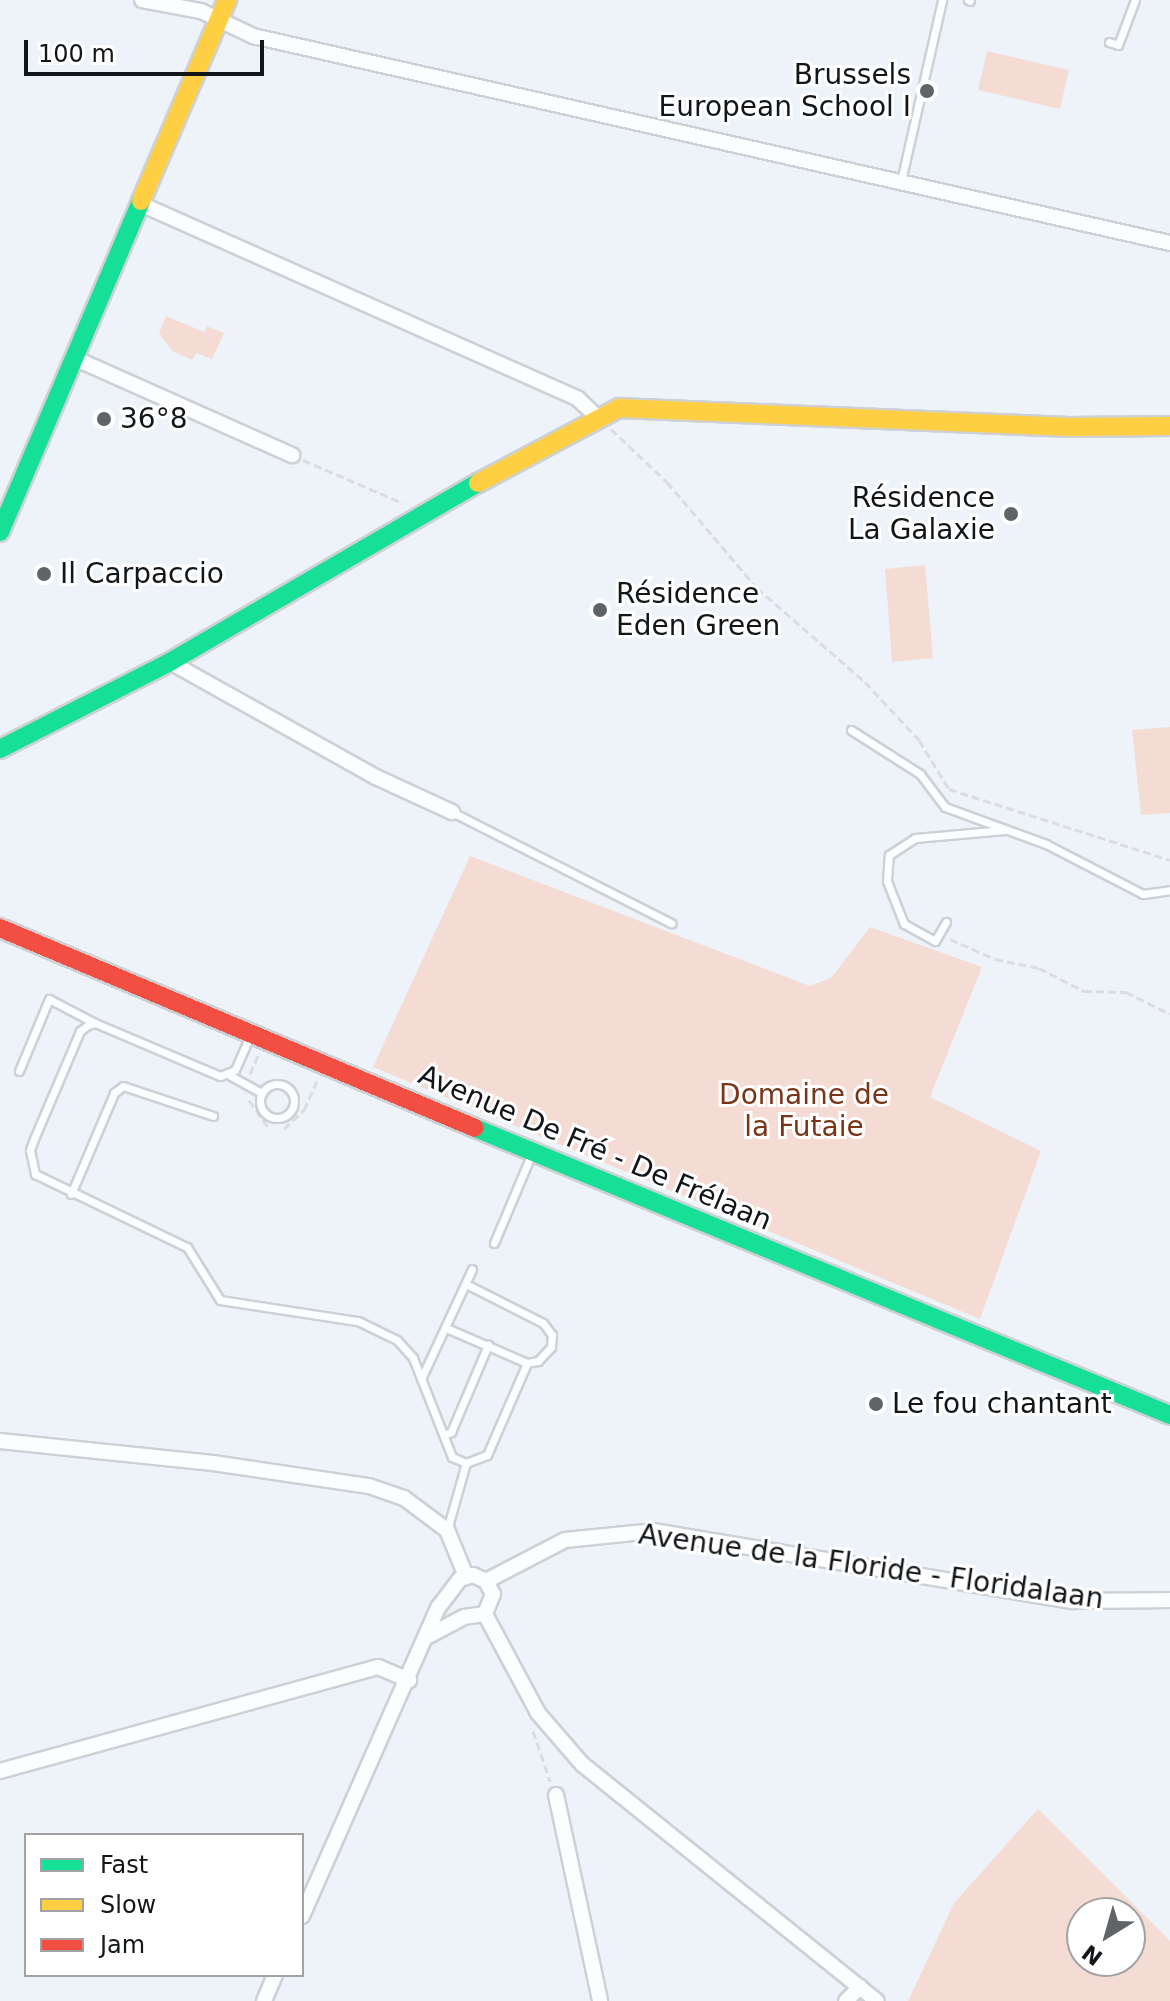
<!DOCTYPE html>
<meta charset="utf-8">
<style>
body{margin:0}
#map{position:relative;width:1170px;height:2001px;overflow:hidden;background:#eef3f9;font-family:"DejaVu Sans",sans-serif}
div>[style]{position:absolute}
.green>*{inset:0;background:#f4dcd4}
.path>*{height:3px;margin-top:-1.5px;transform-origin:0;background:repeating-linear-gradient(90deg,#dbdcde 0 8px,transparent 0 12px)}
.roads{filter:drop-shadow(2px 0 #cdd1d5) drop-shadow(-2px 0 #cdd1d5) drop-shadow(0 2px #cdd1d5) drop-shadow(0 -2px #cdd1d5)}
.lane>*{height:7px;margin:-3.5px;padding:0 3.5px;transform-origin:3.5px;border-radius:3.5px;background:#fcfdfe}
.lane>.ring{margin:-3.5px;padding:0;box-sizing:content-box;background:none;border:7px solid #fcfdfe;border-radius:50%}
.street>*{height:14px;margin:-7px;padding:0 7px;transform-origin:7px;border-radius:7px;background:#fcfdfe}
.fast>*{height:18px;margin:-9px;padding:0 9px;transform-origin:9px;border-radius:9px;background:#16e098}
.slow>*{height:18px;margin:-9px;padding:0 9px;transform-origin:9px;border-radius:9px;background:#ffcf43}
.jam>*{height:18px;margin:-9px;padding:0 9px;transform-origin:9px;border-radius:9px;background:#f24e42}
.dots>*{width:22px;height:22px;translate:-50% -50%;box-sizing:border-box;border:4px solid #fff;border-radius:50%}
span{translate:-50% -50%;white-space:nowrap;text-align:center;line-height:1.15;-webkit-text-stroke:6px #fff;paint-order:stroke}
.poi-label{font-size:28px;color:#131619}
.right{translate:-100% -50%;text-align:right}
.left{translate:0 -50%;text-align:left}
.park-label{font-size:28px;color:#7a3416}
.street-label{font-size:28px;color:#131619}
.legend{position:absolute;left:24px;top:1833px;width:280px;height:144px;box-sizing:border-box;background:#fff;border:2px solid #a1a2a3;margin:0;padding:10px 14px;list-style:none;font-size:24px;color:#131619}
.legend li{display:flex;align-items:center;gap:16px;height:40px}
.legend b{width:40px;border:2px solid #a1a2a3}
.north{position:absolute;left:1066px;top:1897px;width:80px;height:80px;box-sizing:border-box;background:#fff;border:2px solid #a1a2a3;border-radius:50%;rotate:217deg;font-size:22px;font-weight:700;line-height:32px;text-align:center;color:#131619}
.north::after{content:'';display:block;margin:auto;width:28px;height:36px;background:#606367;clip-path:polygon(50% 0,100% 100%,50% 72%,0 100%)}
.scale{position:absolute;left:24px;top:40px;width:240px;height:36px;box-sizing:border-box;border:4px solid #131619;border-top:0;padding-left:10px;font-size:24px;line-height:28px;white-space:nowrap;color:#131619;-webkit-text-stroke:6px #fff;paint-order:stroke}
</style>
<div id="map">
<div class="green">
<i style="clip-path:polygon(987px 51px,1069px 70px,1060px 109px,978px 90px)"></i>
<i style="clip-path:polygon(166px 316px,204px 332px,207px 326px,224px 333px,212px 359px,196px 353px,192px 360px,172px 351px,159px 333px)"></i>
<i style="clip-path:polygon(925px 565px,933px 658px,892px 662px,885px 569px)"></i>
<i style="clip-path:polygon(1170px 727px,1170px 813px,1141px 815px,1132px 730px)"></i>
<i style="clip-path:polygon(470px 856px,810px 986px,831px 978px,870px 927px,982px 967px,930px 1097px,1041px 1151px,980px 1319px,373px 1067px)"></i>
<i style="clip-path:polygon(evenodd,1038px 1809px,1170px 1941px,1170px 2001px,908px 2001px,954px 1903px,1038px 1809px,1082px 1913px,1130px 1913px,1130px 1961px,1082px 1961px,1082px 1913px)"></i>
</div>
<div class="path">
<i style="left:611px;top:429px;width:77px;rotate:43.4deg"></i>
<i style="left:667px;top:482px;width:139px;rotate:49.7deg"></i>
<i style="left:757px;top:588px;width:143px;rotate:41deg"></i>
<i style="left:865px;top:682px;width:79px;rotate:47deg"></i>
<i style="left:919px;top:740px;width:57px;rotate:58.5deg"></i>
<i style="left:949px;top:789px;width:232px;rotate:17.8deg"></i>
<i style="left:303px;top:460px;width:109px;rotate:23.3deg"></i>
<i style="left:950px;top:939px;width:49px;rotate:24deg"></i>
<i style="left:995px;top:959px;width:45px;rotate:11.6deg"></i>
<i style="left:1039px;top:968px;width:51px;rotate:27.1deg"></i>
<i style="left:1084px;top:991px;width:42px;rotate:1.4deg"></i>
<i style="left:1126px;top:992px;width:49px;rotate:26.6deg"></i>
<i style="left:250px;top:1074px;width:21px;rotate:-67deg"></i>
<i style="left:249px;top:1100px;width:32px;rotate:55deg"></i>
<i style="left:284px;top:1129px;width:28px;rotate:-44deg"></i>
<i style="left:304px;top:1110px;width:32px;rotate:-66deg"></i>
<i style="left:533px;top:1731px;width:53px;rotate:71.2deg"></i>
</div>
<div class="roads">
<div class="lane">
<i style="left:968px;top:0;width:2px;rotate:27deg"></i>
<i style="left:1109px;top:42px;width:9px;rotate:18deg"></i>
<i style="left:1118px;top:45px;width:48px;rotate:-69.3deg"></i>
<i style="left:901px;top:181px;width:186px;rotate:-77.2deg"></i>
<i style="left:851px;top:730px;width:82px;rotate:32.5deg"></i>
<i style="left:920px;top:774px;width:41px;rotate:52.9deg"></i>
<i style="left:945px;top:807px;width:108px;rotate:20.1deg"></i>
<i style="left:1046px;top:844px;width:109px;rotate:27.3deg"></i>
<i style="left:1143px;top:894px;width:27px;rotate:-8deg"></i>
<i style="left:452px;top:812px;width:246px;rotate:26.9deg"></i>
<i style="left:946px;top:922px;width:22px;rotate:120deg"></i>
<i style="left:935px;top:941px;width:35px;rotate:-151deg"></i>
<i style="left:904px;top:924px;width:46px;rotate:-111.6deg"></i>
<i style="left:887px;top:881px;width:26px;rotate:-86deg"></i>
<i style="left:889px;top:855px;width:31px;rotate:-33deg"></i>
<i style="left:915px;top:838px;width:90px;rotate:-5.1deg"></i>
<i style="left:250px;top:1036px;width:37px;rotate:114deg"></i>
<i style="left:235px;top:1070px;width:16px;rotate:158deg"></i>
<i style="left:220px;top:1076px;width:136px;rotate:-157deg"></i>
<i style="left:95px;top:1023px;width:7px;rotate:164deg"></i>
<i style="left:88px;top:1025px;width:10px;rotate:143deg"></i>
<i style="left:80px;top:1031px;width:117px;rotate:113.1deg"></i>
<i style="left:34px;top:1139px;width:12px;rotate:110deg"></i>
<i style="left:30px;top:1150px;width:25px;rotate:78deg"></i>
<i style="left:35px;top:1174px;width:169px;rotate:25.7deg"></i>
<i style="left:187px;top:1247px;width:62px;rotate:58.1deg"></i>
<i style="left:220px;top:1300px;width:140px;rotate:8.7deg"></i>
<i style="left:358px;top:1321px;width:43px;rotate:26deg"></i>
<i style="left:397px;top:1340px;width:24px;rotate:48deg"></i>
<i style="left:413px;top:1358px;width:106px;rotate:68.5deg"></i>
<i style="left:452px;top:1457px;width:15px;rotate:23deg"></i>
<i style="left:466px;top:1463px;width:22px;rotate:-21deg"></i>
<i style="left:487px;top:1455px;width:100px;rotate:-66.5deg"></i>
<i style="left:527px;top:1363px;width:88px;rotate:-156.6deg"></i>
<i style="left:19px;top:1071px;width:78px;rotate:-67.4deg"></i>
<i style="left:49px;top:999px;width:52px;rotate:27.6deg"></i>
<i style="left:229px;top:1075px;width:38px;rotate:29deg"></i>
<i class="ring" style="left:260px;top:1084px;width:27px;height:27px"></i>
<i style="left:71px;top:1194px;width:110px;rotate:-66.9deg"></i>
<i style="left:114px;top:1093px;width:11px;rotate:-38deg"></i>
<i style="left:123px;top:1086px;width:95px;rotate:18.4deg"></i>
<i style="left:494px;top:1243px;width:98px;rotate:-67.1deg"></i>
<i style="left:466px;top:1284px;width:86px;rotate:26.9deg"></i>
<i style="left:543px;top:1323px;width:15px;rotate:53deg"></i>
<i style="left:552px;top:1335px;width:12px;rotate:95deg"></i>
<i style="left:551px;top:1347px;width:19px;rotate:133deg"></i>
<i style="left:538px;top:1361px;width:11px;rotate:170deg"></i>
<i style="left:421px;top:1379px;width:121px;rotate:-65.1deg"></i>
<i style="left:444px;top:1435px;width:8px;rotate:-23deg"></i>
<i style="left:451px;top:1432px;width:95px;rotate:-67deg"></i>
<i style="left:447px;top:1530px;width:70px;rotate:-74.2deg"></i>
</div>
<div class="street">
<i style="left:142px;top:0;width:60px;rotate:10.6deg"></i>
<i style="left:201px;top:11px;width:58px;rotate:25.7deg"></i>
<i style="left:253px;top:36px;width:940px;rotate:12.72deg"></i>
<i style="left:143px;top:205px;width:476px;rotate:24deg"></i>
<i style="left:578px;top:399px;width:25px;rotate:43deg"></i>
<i style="left:74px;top:358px;width:239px;rotate:24deg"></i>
<i style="left:170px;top:662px;width:236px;rotate:29.2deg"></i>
<i style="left:376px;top:777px;width:84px;rotate:24.7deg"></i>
<i style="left:0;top:1441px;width:214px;rotate:5.9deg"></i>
<i style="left:213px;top:1463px;width:158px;rotate:8.4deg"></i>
<i style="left:369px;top:1486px;width:37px;rotate:19deg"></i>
<i style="left:404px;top:1498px;width:54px;rotate:36.7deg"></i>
<i style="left:447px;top:1530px;width:50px;rotate:67.6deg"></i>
<i style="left:486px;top:1581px;width:89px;rotate:-27.4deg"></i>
<i style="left:565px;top:1540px;width:88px;rotate:-5.8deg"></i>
<i style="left:653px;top:1531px;width:426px;rotate:9.5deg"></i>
<i style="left:1073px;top:1601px;width:97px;rotate:-0.6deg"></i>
<i style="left:485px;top:1614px;width:112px;rotate:61.8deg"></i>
<i style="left:538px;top:1713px;width:67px;rotate:49.2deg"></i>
<i style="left:582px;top:1764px;width:378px;rotate:38.8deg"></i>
<i style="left:0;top:1771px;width:392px;rotate:-15.4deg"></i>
<i style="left:378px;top:1667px;width:34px;rotate:23deg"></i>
<i style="left:556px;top:1795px;width:211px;rotate:77.9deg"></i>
<i style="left:302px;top:1916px;width:337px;rotate:-66.2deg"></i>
<i style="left:438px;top:1608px;width:36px;rotate:-53deg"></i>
<i style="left:460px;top:1579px;width:14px;rotate:-17deg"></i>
<i style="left:473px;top:1575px;width:14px;rotate:25deg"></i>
<i style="left:486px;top:1581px;width:15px;rotate:62deg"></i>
<i style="left:493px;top:1594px;width:22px;rotate:112deg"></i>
<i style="left:485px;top:1614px;width:21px;rotate:172deg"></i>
<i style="left:464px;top:1617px;width:40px;rotate:152deg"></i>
<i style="left:264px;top:2001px;width:28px;rotate:-67deg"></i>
<i style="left:846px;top:2001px;width:20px;rotate:-45deg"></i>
</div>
<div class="fast">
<i style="left:0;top:532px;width:360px;rotate:-66.9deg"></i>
<i style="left:0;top:749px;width:191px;rotate:-27.1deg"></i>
<i style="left:170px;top:662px;width:356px;rotate:-30.2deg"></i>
<i style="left:475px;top:1128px;width:752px;rotate:22.44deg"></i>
</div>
<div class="slow">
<i style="left:141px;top:201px;width:219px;rotate:-66.8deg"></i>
<i style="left:478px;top:483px;width:160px;rotate:-28deg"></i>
<i style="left:619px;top:408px;width:451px;rotate:2.4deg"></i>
<i style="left:1070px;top:427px;width:100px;rotate:-0.6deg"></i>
</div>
<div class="jam">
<i style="left:0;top:928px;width:515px;rotate:22.83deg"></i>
</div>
</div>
<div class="dots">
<i style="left:927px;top:91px;background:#606367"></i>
<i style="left:104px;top:419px;background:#606367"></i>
<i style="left:1011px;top:514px;background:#606367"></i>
<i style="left:44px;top:574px;background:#606367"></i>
<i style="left:600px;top:610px;background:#606367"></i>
<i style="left:876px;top:1404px;background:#606367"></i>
</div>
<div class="poi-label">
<span class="right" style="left:911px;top:91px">Brussels<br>European School Ⅰ</span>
<span class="left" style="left:120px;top:419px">36°8</span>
<span class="right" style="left:995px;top:514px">Résidence<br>La Galaxie</span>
<span class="left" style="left:60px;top:574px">Il Carpaccio</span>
<span class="left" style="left:616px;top:610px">Résidence<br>Eden Green</span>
<span class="left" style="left:892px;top:1404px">Le fou chantant</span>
</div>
<div class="park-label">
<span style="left:804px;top:1111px">Domaine de<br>la Futaie</span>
</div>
<div class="street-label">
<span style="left:595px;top:1148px;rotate:23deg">Avenue De Fré - De Frélaan</span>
<span style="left:871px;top:1567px;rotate:8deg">Avenue de la Floride - Floridalaan</span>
</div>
<ul class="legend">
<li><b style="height:10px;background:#16e098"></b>Fast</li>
<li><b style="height:10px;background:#ffcf43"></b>Slow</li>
<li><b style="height:10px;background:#f24e42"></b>Jam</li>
</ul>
<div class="north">N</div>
<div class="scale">100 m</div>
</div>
